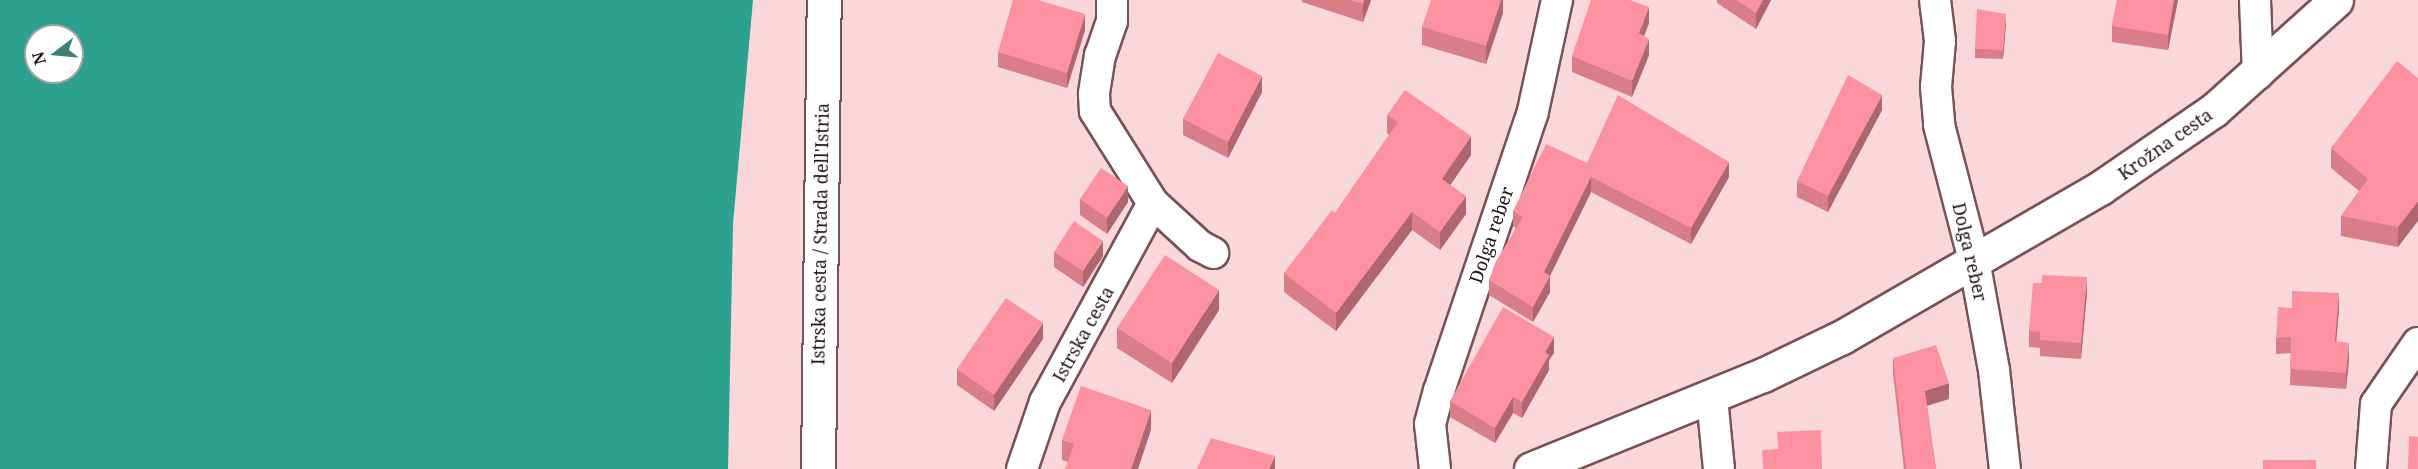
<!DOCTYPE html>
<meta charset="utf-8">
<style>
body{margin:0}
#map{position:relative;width:2418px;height:469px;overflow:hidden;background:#fad7da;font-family:"Noto Serif",serif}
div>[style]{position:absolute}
.water>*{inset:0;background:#2ca190}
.roads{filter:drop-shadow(2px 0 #775256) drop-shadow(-2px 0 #775256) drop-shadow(0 2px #775256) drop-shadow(0 -2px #775256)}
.minor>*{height:30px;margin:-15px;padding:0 15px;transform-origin:15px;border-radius:15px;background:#fff}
.tertiary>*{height:33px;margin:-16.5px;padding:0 16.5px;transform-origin:16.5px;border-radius:16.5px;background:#fff}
.wall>*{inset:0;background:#d97d89}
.shaded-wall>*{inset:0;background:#b0666f}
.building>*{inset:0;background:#fc919f}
span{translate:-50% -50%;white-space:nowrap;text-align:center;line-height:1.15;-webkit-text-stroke:5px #fff;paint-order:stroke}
.street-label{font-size:18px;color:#221314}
.north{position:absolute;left:24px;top:24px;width:60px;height:60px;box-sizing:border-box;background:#fff;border:2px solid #a7a1a1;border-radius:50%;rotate:254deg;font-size:16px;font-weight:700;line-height:24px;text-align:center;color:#221314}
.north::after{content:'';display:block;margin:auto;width:21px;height:27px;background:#3c8175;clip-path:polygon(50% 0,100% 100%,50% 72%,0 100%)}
</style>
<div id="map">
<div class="water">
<i style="clip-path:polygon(evenodd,0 0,753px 0,733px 224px,728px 469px,0 469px,0 0,36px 36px,72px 36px,72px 72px,36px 72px,36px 36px)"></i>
</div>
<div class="roads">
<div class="minor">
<i style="left:1112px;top:0;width:21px;rotate:90deg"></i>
<i style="left:1112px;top:21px;width:36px;rotate:109deg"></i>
<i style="left:1100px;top:55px;width:39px;rotate:99deg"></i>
<i style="left:1094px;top:94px;width:17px;rotate:87deg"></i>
<i style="left:1095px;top:111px;width:109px;rotate:57.8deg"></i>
<i style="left:1153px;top:203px;width:64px;rotate:42.5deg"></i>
<i style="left:1200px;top:246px;width:15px;rotate:28deg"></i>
<i style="left:1935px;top:0;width:41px;rotate:83deg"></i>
<i style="left:1940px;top:41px;width:46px;rotate:95deg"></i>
<i style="left:1936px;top:87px;width:38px;rotate:85deg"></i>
<i style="left:1939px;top:125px;width:139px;rotate:75.5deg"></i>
<i style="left:1974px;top:260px;width:112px;rotate:79.7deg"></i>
<i style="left:1994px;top:370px;width:100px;rotate:83.7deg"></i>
<i style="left:2255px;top:0;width:74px;rotate:87.7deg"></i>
<i style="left:1712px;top:398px;width:71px;rotate:84.4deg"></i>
<i style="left:1022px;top:469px;width:71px;rotate:-71.1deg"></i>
<i style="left:1045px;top:402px;width:226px;rotate:-61.5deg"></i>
<i style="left:1435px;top:469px;width:45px;rotate:-96.3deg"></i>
<i style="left:1430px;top:424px;width:34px;rotate:-75deg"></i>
<i style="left:1439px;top:391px;width:295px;rotate:-71.4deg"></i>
<i style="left:1533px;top:111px;width:114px;rotate:-77.8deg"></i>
<i style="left:2371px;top:469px;width:65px;rotate:-85.6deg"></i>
<i style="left:2376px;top:404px;width:74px;rotate:-55.5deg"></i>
</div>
<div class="tertiary">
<i style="left:818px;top:469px;width:469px;rotate:-89.3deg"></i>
<i style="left:1531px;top:469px;width:250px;rotate:-22.1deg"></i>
<i style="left:1763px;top:375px;width:88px;rotate:-25.7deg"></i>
<i style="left:1842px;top:337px;width:298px;rotate:-30deg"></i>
<i style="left:2100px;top:188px;width:138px;rotate:-34.4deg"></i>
<i style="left:2214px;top:110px;width:164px;rotate:-42deg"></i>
</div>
</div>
<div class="wall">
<i style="clip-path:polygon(1302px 0,1371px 0,1363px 22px,1302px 2px)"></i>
<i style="clip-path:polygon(1503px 0,1503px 13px,1486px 64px,1422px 45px,1422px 27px)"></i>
<i style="clip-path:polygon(1717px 0,1771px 0,1756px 29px,1717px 3px)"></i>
<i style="clip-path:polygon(2117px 0,2178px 0,2168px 50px,2112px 42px,2112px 26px)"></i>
<i style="clip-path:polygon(1649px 23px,1644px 36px,1649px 55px,1632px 97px,1572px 72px,1572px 56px)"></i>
<i style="clip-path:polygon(2006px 23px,2003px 59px,1975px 58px,1975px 49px)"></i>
<i style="clip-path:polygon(1085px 30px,1067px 88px,998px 67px,998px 52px)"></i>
<i style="clip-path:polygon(2418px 78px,2398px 247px,2341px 236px,2341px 216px,2359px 191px,2331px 168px,2331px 148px)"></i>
<i style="clip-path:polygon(1262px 92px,1228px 158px,1183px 135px,1183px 119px)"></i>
<i style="clip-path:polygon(1882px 110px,1828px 212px,1797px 197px,1797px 181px)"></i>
<i style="clip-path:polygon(1387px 115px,1471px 155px,1450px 185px,1466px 214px,1440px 250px,1412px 230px,1336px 331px,1284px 292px,1284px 273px,1335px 213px,1389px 135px,1387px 133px)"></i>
<i style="clip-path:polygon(1587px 163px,1729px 177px,1691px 244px,1591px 192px,1550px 276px,1550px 292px,1533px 322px,1489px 295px,1489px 280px,1516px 228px,1513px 226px,1513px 211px)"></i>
<i style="clip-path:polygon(1080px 199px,1128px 202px,1107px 234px,1080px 215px)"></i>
<i style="clip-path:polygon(1054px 252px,1103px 256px,1083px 287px,1054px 267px)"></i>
<i style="clip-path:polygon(2087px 292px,2081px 359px,2040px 356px,2040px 348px,2029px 347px,2029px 331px)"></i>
<i style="clip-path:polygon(2339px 309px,2336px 341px,2349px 359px,2346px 389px,2290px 385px,2291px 353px,2276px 354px,2276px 338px)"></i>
<i style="clip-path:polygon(1219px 310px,1172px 383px,1117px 348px,1117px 328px)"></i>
<i style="clip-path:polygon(1043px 339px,994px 411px,957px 385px,957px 369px)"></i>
<i style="clip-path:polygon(1554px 353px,1549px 360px,1549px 370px,1522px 418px,1513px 413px,1495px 443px,1450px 417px,1450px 401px)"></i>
<i style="clip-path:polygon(1893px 358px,1949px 399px,1927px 406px,1936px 469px,1904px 469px,1893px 374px)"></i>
<i style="clip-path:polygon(1151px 430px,1068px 462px,1062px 460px,1062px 440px)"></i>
</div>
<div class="shaded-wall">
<i style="clip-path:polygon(1364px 0,1371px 0,1363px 22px,1363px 4px)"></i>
<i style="clip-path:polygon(1501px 0,1503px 0,1503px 13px,1486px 64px,1486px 46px)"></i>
<i style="clip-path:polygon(1763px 0,1771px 0,1756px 29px,1756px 13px)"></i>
<i style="clip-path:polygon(2174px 0,2178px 0,2168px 50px,2168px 35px)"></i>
<i style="clip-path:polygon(1649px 7px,1649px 23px,1639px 49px,1639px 33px)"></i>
<i style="clip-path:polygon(1085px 14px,1085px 30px,1067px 88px,1067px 73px)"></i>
<i style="clip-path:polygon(2006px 14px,2006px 23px,2003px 59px,2003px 50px)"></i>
<i style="clip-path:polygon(1649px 39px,1649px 55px,1632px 97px,1632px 81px)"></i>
<i style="clip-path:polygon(1262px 76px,1262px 92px,1228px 158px,1228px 142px)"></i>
<i style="clip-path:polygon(1882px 95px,1882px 110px,1828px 212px,1828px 196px)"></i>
<i style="clip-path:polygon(1471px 136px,1471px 155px,1442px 197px,1442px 179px)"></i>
<i style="clip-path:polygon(1729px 162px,1729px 177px,1691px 244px,1691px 228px)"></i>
<i style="clip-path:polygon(1591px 177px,1591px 192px,1545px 286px,1550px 276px,1550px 292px,1533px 322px,1533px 307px,1544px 272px)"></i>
<i style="clip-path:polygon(1128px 186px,1128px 202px,1107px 234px,1107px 218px)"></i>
<i style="clip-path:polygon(1466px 196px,1466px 214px,1440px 250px,1440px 232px)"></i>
<i style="clip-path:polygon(2418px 201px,2418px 221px,2398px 247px,2398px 227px)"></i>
<i style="clip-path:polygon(1412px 212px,1412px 230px,1336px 331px,1336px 313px)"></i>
<i style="clip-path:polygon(1103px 241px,1103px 256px,1083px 287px,1083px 271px)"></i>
<i style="clip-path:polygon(2087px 277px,2087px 292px,2081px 359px,2081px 343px)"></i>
<i style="clip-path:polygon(1219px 290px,1219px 310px,1172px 383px,1172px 363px)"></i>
<i style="clip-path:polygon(2339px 293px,2339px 309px,2335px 357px,2335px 341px)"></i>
<i style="clip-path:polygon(1043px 323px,1043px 339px,994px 411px,994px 395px)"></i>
<i style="clip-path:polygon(1554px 337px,1554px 353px,1549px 360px,1549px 370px,1522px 418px,1522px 402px,1545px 352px)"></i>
<i style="clip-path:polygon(2349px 343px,2349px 359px,2346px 389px,2346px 373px)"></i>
<i style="clip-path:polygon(1949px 383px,1949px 399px,1925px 406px,1925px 391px)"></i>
<i style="clip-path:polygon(1513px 397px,1513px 413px,1495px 443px,1495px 428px)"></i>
<i style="clip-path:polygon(1151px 410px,1151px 430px,1138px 469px,1131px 469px)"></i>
<i style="clip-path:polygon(1275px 456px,1275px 469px,1269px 469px)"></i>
</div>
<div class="building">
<i style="clip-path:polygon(1013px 0,1038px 0,1085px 14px,1067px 73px,998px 52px)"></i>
<i style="clip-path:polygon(1351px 0,1364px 0,1363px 4px)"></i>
<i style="clip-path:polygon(1431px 0,1501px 0,1486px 46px,1422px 27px)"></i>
<i style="clip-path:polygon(1591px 0,1630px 0,1649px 7px,1639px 33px,1649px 39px,1632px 81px,1572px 56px)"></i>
<i style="clip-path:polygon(1736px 0,1763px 0,1756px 13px)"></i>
<i style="clip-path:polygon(2117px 0,2174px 0,2168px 35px,2112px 26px)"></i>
<i style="clip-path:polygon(1977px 9px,2006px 14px,2003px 50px,1975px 49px)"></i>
<i style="clip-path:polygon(1218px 53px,1262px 76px,1228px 142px,1183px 119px)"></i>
<i style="clip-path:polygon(2397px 61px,2418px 78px,2418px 201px,2398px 227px,2341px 216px,2368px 179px,2331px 148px)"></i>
<i style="clip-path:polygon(1848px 75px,1882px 95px,1828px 196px,1797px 181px)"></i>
<i style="clip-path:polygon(1405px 90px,1471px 136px,1442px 179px,1466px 196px,1440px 232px,1412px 212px,1336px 313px,1284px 273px,1332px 210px,1335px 213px,1398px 122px,1387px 115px)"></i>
<i style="clip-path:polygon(1618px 95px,1729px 162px,1691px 228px,1591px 177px,1544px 272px,1550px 276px,1533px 307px,1489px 280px,1496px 261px,1523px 217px,1513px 211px,1546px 144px,1587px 163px)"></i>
<i style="clip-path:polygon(1101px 168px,1128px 186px,1107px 218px,1080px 199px)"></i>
<i style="clip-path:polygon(1074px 221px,1103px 241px,1083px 271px,1054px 252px)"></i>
<i style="clip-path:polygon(1165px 255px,1219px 290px,1172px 363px,1117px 328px)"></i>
<i style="clip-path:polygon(2042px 275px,2087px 277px,2081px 343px,2040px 340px,2040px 332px,2029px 331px,2033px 283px,2042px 283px)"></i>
<i style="clip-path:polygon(2292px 291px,2339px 293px,2335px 341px,2349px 343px,2346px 373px,2290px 369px,2291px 337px,2276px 338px,2278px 307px,2292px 308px)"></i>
<i style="clip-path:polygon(1006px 298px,1043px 323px,994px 395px,957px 369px)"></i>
<i style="clip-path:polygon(1503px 307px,1554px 337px,1545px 352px,1549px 355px,1522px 402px,1513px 397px,1495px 428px,1450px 401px)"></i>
<i style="clip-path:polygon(1936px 345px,1949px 383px,1925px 391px,1936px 469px,1906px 469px,1893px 358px)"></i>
<i style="clip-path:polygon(1081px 386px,1151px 410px,1131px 469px,1065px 469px,1074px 444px,1062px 440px)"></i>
<i style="clip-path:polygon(1821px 430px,1822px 469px,1763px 469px,1762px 450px,1778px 449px,1777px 432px)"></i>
<i style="clip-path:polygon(2409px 436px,2418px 437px,2418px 469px,2408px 469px)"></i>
<i style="clip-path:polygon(1211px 438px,1275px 456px,1269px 469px,1197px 469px)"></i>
<i style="clip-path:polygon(2263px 460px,2316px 460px,2316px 469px,2263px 469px)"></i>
</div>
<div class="street-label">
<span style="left:2165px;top:144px;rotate:-35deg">Krožna cesta</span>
<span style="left:820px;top:234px;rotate:-89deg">Istrska cesta / Strada dell'Istria</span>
<span style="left:1491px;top:235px;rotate:-71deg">Dolga reber</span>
<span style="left:1970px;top:252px;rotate:77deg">Dolga reber</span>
<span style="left:1083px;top:334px;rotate:-61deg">Istrska cesta</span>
</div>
<div class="north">N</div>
</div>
